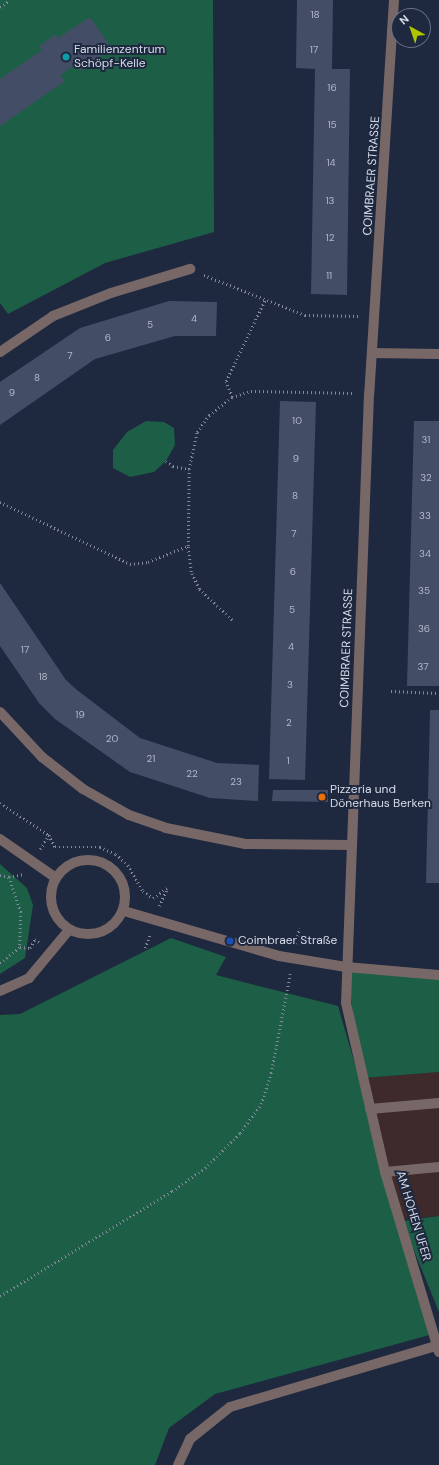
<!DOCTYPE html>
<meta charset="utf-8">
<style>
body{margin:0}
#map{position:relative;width:439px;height:1465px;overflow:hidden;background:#1e283e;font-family:"DM Sans",sans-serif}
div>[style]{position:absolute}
.industrial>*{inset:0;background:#3e2a2b}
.green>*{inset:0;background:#1d5e46}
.building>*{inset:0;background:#434e66}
.path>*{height:2.5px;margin-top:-1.25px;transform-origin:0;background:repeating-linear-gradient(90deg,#81899b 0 1px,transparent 0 4px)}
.minor>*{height:10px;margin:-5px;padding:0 5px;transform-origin:5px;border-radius:5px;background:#776867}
.minor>.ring{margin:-5px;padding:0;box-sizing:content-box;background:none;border:10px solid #776867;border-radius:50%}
.dots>*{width:11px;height:11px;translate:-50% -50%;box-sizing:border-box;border:2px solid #1e283e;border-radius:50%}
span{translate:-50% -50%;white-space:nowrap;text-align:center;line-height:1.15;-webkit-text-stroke:4px #1e283e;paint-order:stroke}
.number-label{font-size:10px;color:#b0b8c9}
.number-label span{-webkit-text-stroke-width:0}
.poi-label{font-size:12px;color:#d5dcea}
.left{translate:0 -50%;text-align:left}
.street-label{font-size:12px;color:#d5dcea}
.north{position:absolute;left:391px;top:8px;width:40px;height:40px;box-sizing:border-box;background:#1e283e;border:1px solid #677083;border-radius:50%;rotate:320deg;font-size:11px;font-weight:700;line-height:16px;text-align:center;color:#d5dcea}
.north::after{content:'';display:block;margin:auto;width:14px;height:18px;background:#b0c501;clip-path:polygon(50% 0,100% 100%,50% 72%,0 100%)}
</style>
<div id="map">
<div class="industrial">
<i style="clip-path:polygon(439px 1072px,439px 1216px,401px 1220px,363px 1078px)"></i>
</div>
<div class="green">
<i style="clip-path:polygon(0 0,213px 0,214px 232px,105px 263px,8px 314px,0 303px)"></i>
<i style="clip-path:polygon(146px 421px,164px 422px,174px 428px,175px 445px,166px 461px,154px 472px,130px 477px,113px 468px,113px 450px,127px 432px)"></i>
<i style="clip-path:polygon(0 864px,27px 888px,33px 905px,25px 958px,0 974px)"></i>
<i style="clip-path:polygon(171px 938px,226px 957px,216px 975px,338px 1006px,433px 1334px,215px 1394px,169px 1428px,155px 1465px,0 1465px,0 1015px,20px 1014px)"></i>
<i style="clip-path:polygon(346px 967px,439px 975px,439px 1072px,363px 1078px)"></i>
<i style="clip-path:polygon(439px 1216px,439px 1312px,402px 1221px)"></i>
</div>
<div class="building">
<i style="clip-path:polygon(297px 0,333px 0,332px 69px,350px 69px,347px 295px,311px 294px,315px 69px,296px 68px)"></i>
<i style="clip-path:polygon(90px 17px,112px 49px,80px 71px,75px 65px,60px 75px,65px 81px,0 126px,0 79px,42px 50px,39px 46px,56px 34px,58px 38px)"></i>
<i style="clip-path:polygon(169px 301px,217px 302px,216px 336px,175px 336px,95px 359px,0 425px,0 382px,80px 328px)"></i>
<i style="clip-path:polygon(280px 401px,316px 402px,305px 780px,269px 779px)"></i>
<i style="clip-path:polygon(414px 421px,439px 421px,439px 686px,407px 686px)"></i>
<i style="clip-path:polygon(0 583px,66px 680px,77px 690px,140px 738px,217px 763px,259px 765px,258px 801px,210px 798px,130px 772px,55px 719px,39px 703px,0 646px)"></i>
<i style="clip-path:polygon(430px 710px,439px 710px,439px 883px,426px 883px)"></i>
<i style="clip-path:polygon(273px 790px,328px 790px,328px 802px,272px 801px)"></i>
</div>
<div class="path">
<i style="left:0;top:7px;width:12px;rotate:-35deg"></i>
<i style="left:204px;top:275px;width:109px;rotate:21.6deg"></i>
<i style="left:305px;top:315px;width:55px;rotate:1deg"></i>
<i style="left:232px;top:397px;width:17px;rotate:-111deg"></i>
<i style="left:226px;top:381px;width:90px;rotate:-64.3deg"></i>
<i style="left:166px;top:461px;width:9px;rotate:36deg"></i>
<i style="left:173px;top:466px;width:16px;rotate:11deg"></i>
<i style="left:0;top:502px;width:144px;rotate:25.5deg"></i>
<i style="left:130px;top:564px;width:18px;rotate:-6deg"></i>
<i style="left:148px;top:562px;width:43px;rotate:-21.8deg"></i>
<i style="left:232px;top:620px;width:45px;rotate:-136.8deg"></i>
<i style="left:199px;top:589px;width:19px;rotate:-115deg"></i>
<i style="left:191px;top:572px;width:26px;rotate:-97deg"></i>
<i style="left:188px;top:546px;width:77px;rotate:-89.3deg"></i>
<i style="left:189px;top:469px;width:38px;rotate:-78deg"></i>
<i style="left:197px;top:432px;width:21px;rotate:-55deg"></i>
<i style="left:209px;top:415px;width:29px;rotate:-38deg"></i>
<i style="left:232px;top:397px;width:20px;rotate:-18deg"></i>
<i style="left:251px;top:391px;width:103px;rotate:1.1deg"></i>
<i style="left:391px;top:691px;width:48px;rotate:2.4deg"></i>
<i style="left:0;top:803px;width:59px;rotate:33.1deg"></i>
<i style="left:49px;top:835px;width:13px;rotate:63deg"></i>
<i style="left:55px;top:847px;width:45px"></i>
<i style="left:100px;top:847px;width:17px;rotate:24deg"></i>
<i style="left:116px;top:854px;width:16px;rotate:43deg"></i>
<i style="left:128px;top:865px;width:30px;rotate:60deg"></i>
<i style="left:143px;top:891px;width:12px;rotate:35deg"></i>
<i style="left:153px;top:898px;width:17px;rotate:-36deg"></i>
<i style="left:40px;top:849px;width:17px;rotate:-57deg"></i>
<i style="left:0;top:875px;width:9px;rotate:13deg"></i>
<i style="left:9px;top:877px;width:37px;rotate:71deg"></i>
<i style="left:21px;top:912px;width:35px;rotate:92deg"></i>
<i style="left:20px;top:947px;width:10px;rotate:6deg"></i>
<i style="left:30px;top:948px;width:10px;rotate:-61deg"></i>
<i style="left:35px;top:939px;width:5px;rotate:37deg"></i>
<i style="left:9px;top:877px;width:15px;rotate:-11deg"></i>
<i style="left:159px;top:906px;width:19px;rotate:-65deg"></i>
<i style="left:296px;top:944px;width:16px;rotate:-79deg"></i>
<i style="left:145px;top:948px;width:15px;rotate:-70deg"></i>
<i style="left:0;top:963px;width:26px;rotate:-39deg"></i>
<i style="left:0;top:1296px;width:202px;rotate:-31.4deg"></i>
<i style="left:172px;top:1191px;width:40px;rotate:-34.9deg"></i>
<i style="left:205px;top:1168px;width:49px;rotate:-45deg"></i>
<i style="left:240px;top:1133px;width:36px;rotate:-54deg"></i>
<i style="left:261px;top:1104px;width:33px;rotate:-72deg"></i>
<i style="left:271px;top:1073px;width:101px;rotate:-79.1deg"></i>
</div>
<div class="minor">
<i style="left:394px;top:0;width:395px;rotate:93.6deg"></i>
<i style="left:369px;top:394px;width:609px;rotate:92.16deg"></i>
<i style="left:346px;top:1003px;width:173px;rotate:77deg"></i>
<i style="left:385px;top:1172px;width:188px;rotate:73.3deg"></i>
<i style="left:0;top:352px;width:64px;rotate:-34.2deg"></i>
<i style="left:53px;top:316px;width:62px;rotate:-21.6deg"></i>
<i style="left:111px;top:293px;width:83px;rotate:-16.9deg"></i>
<i style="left:372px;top:353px;width:67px;rotate:0.9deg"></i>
<i style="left:0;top:712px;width:62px;rotate:47deg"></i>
<i style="left:42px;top:757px;width:52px;rotate:38deg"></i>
<i style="left:83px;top:789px;width:53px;rotate:29.5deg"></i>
<i style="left:129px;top:815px;width:39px;rotate:19deg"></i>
<i style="left:166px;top:828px;width:81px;rotate:11.4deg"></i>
<i style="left:245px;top:844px;width:107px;rotate:0.5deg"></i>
<i style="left:0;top:839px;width:68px;rotate:34.9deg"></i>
<i class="ring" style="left:51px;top:860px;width:64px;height:64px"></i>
<i style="left:124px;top:911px;width:161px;rotate:16.2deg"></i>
<i style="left:279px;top:956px;width:68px;rotate:9.3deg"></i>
<i style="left:346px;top:967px;width:93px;rotate:4.9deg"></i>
<i style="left:0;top:991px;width:32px;rotate:-24deg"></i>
<i style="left:29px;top:978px;width:62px;rotate:-50.2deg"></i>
<i style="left:370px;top:1109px;width:69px;rotate:-5deg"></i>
<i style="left:385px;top:1172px;width:54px;rotate:-5.3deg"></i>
<i style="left:178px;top:1465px;width:29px;rotate:-65deg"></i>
<i style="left:190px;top:1439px;width:51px;rotate:-38.7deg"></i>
<i style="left:230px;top:1407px;width:218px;rotate:-16.5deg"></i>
</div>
<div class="dots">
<i style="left:66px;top:57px;background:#0f9aa8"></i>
<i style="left:322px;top:797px;background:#e8710a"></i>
<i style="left:230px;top:941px;background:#1a4fb4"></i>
</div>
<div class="number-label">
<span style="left:315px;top:15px">18</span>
<span style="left:314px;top:50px">17</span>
<span style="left:332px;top:88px">16</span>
<span style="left:332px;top:125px">15</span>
<span style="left:331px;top:163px">14</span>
<span style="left:330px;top:201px">13</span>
<span style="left:330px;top:238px">12</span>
<span style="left:329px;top:276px">11</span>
<span style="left:194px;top:319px">4</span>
<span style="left:150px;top:325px">5</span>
<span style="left:108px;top:338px">6</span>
<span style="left:70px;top:356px">7</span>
<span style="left:37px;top:378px">8</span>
<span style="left:12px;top:393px">9</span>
<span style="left:297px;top:421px">10</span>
<span style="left:426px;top:440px">31</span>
<span style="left:296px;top:459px">9</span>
<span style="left:426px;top:478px">32</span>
<span style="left:295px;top:496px">8</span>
<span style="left:425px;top:516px">33</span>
<span style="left:294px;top:534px">7</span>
<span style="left:425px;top:554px">34</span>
<span style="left:293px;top:572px">6</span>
<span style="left:424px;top:591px">35</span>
<span style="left:292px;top:610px">5</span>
<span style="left:424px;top:629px">36</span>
<span style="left:291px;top:647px">4</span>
<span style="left:25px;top:650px">17</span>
<span style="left:423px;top:667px">37</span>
<span style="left:43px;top:677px">18</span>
<span style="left:290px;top:685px">3</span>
<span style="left:80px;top:715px">19</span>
<span style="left:289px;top:723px">2</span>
<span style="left:112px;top:739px">20</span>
<span style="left:151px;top:759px">21</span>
<span style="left:288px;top:761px">1</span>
<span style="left:192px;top:774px">22</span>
<span style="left:236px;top:782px">23</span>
</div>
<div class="poi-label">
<span class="left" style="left:74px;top:57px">Familienzentrum<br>Schöpf-Kelle</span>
<span class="left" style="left:330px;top:797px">Pizzeria und<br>Dönerhaus Berken</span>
<span class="left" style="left:238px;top:941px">Coimbraer Straße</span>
</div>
<div class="street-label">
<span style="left:372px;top:176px;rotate:-86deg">COIMBRAER STRASSE</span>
<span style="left:347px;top:648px;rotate:-88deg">COIMBRAER STRASSE</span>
<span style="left:413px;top:1216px;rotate:73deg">AM HOHEN UFER</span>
</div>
<div class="north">N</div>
</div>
